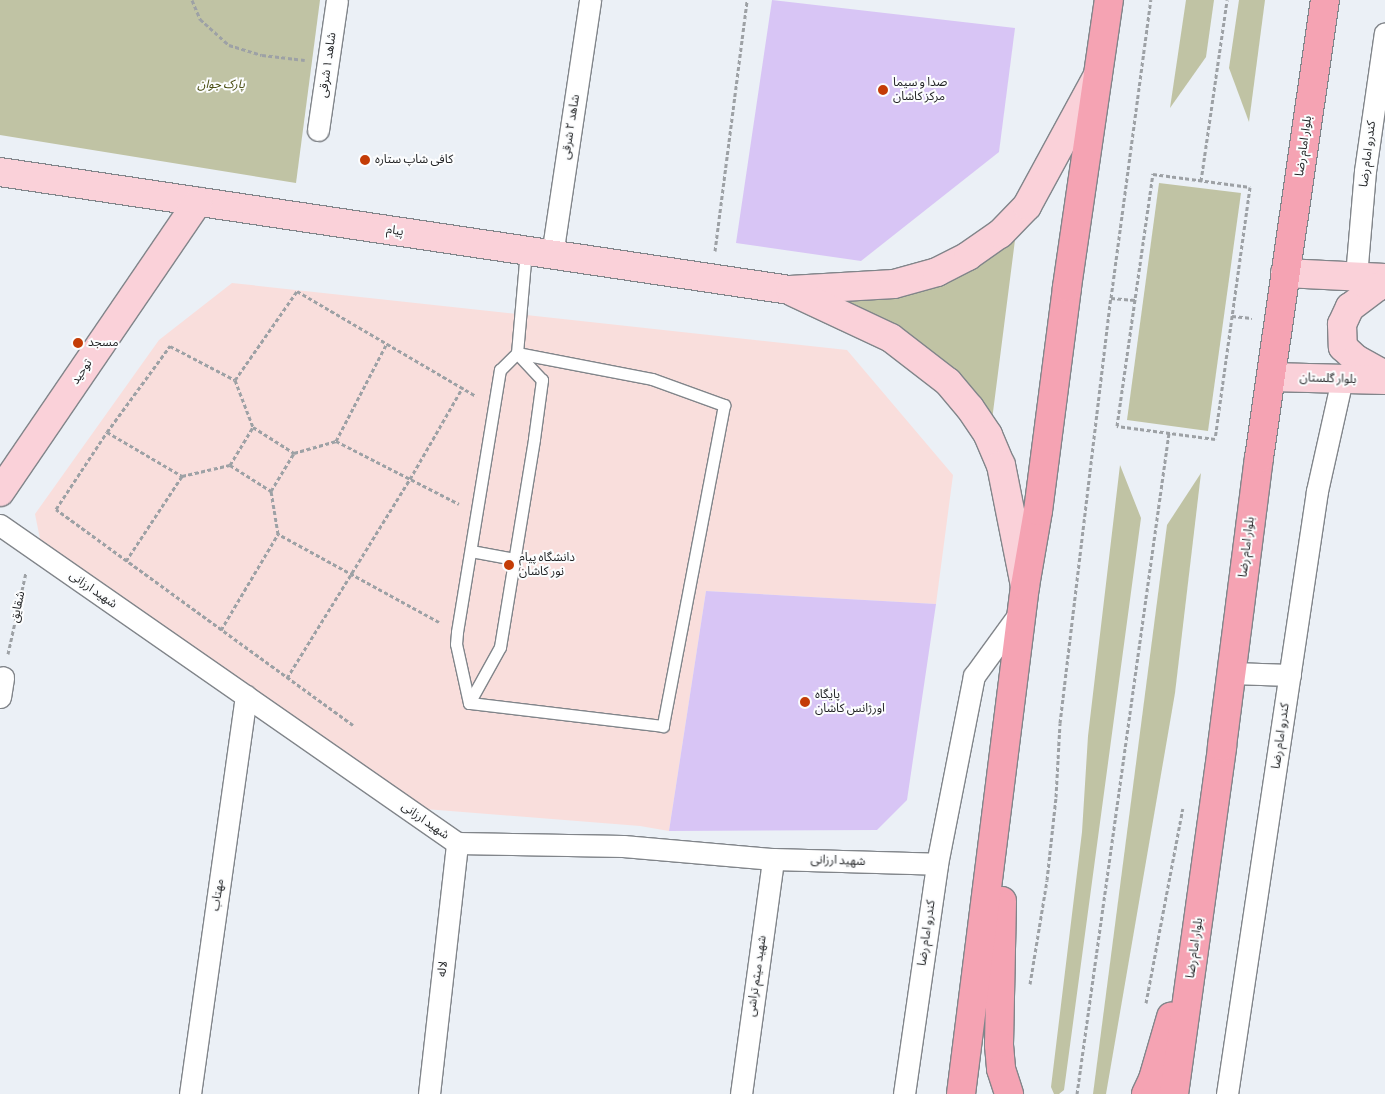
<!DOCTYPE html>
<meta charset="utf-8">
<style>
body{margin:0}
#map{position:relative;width:1385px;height:1094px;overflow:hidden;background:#ebf0f6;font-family:"Crimson Pro","Noto Sans Arabic",serif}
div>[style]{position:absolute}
.education>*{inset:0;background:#f9dedc}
.green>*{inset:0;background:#c0c3a4}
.building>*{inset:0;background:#d8c5f5}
.path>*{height:3px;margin-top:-1.5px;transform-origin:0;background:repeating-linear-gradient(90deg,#9da1a5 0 4px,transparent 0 6.5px)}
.roads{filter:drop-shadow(1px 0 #81858a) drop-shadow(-1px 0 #81858a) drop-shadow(0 1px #81858a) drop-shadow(0 -1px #81858a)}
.lane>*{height:11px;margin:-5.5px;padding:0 5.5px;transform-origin:5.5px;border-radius:5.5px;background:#fff}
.street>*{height:21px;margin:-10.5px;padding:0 10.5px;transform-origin:10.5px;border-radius:10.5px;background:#fff}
.secondary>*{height:28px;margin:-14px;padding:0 14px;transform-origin:14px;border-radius:14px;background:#fad1d9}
.primary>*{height:28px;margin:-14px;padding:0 14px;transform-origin:14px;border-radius:14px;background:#f5a3b3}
.dots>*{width:14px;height:14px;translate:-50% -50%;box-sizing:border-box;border:2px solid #fcfdfe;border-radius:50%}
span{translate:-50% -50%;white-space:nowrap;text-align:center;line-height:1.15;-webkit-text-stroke:4px #fcfdfe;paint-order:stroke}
.street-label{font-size:12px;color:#1d1f21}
.poi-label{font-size:12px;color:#1d1f21}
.left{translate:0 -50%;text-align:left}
.park-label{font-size:12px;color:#474b0f;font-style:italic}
</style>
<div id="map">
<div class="education">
<i style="clip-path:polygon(232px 283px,847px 350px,953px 475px,936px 604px,706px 591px,669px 831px,640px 826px,425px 809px,40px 539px,35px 514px,159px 340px)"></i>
</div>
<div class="green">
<i style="clip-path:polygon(0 0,320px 0,296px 183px,0 135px)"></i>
<i style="clip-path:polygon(1186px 0,1214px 0,1206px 57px,1170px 108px)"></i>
<i style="clip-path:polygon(1239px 0,1265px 0,1249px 122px,1229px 68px)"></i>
<i style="clip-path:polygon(1159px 183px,1241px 193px,1208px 431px,1127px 420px)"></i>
<i style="clip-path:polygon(1015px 240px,992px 420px,956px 371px,933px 352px,904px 333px,828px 298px,902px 296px,930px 288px,981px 264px)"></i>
<i style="clip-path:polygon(1120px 465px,1141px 518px,1064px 1090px,1059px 1094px,1054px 1094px,1051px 1087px,1082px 832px,1088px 736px)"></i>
<i style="clip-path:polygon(1201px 473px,1175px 693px,1106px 1094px,1093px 1094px,1167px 525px)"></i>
</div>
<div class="building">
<i style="clip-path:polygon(772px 0,1015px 28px,999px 152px,861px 261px,736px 243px)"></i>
<i style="clip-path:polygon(706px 591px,936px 604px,907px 800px,877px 830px,669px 831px)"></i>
</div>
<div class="path">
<i style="left:192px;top:0;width:21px;rotate:67deg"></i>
<i style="left:200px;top:19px;width:39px;rotate:42deg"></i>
<i style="left:229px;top:45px;width:34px;rotate:17deg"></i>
<i style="left:262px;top:55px;width:43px;rotate:6.6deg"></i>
<i style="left:1153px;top:174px;width:98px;rotate:7.6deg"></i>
<i style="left:1250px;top:187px;width:254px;rotate:97.9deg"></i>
<i style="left:1215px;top:439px;width:99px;rotate:-172.4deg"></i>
<i style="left:1117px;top:426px;width:255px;rotate:-81.9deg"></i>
<i style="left:1201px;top:181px;width:183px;rotate:-81.8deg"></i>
<i style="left:715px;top:251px;width:253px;rotate:-82.7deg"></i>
<i style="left:1111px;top:298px;width:24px;rotate:5deg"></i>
<i style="left:1232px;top:316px;width:20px;rotate:6deg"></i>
<i style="left:235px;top:380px;width:50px;rotate:69deg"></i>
<i style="left:253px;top:427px;width:49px;rotate:32.4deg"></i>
<i style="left:107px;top:432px;width:87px;rotate:30.4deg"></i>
<i style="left:182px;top:476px;width:49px;rotate:-12.9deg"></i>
<i style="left:230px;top:465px;width:49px;rotate:32.4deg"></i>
<i style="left:336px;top:441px;width:110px;rotate:-62.5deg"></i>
<i style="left:230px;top:465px;width:44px;rotate:-58.8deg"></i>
<i style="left:126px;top:561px;width:102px;rotate:-56.6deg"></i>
<i style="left:439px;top:622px;width:183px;rotate:-151.3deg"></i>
<i style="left:278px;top:534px;width:44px;rotate:-99.2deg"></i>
<i style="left:271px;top:491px;width:44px;rotate:-58.8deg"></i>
<i style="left:294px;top:453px;width:44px;rotate:-15.9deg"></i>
<i style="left:336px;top:441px;width:138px;rotate:27.1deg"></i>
<i style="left:221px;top:630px;width:112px;rotate:-59.3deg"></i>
<i style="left:8px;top:654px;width:84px;rotate:-77.6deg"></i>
<i style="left:287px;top:678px;width:234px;rotate:-58.3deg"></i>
<i style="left:410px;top:479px;width:106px;rotate:-60.1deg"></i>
<i style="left:353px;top:725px;width:367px;rotate:-144deg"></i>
<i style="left:56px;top:509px;width:92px;rotate:-56.5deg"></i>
<i style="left:107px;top:432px;width:107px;rotate:-53.8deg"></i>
<i style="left:170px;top:346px;width:73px;rotate:27.6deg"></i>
<i style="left:235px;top:380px;width:108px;rotate:-55.1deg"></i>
<i style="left:297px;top:291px;width:208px;rotate:30.4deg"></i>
<i style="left:1030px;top:984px;width:105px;rotate:-80.7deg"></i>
<i style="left:1047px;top:880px;width:83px;rotate:-83.8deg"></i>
<i style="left:1056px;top:797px;width:74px;rotate:-86.9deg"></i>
<i style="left:1060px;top:723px;width:428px;rotate:-83.2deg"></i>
<i style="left:1111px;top:298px;width:301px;rotate:-82.4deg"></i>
<i style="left:1146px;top:1003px;width:198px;rotate:-79.3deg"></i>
<i style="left:1077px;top:1094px;width:667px;rotate:-82.08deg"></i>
</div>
<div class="roads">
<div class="lane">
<i style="left:517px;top:353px;width:137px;rotate:10.9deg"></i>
<i style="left:652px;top:379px;width:77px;rotate:19.9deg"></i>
<i style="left:724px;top:405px;width:327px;rotate:100.8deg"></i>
<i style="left:663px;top:726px;width:195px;rotate:-173.2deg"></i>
<i style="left:469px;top:703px;width:60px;rotate:-102.4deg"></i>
<i style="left:456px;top:644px;width:12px;rotate:-85deg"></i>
<i style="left:457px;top:632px;width:266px;rotate:-80.7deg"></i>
<i style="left:500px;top:370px;width:24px;rotate:-45deg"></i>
<i style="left:517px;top:353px;width:102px;rotate:-85deg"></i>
<i style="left:471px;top:551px;width:44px;rotate:10.5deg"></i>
<i style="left:469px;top:703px;width:64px;rotate:-61deg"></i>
<i style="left:500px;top:647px;width:211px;rotate:-80.7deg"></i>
<i style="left:534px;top:439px;width:60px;rotate:-82.3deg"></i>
<i style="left:542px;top:380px;width:37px;rotate:-133deg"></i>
</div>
<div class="street">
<i style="left:318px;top:130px;width:131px;rotate:-81.7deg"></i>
<i style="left:552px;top:255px;width:258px;rotate:-81.5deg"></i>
<i style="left:1356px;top:276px;width:105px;rotate:-85.1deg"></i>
<i style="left:1365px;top:171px;width:139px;rotate:-81.8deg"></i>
<i style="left:0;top:525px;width:557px;rotate:34.83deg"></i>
<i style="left:457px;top:843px;width:166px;rotate:1deg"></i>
<i style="left:623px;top:846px;width:151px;rotate:5deg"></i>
<i style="left:773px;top:859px;width:164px;rotate:1.7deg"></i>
<i style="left:1232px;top:673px;width:58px;rotate:2deg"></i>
<i style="left:0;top:697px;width:20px;rotate:-81deg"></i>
<i style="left:190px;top:1094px;width:402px;rotate:-82deg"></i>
<i style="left:429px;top:1094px;width:253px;rotate:-83.6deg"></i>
<i style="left:741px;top:1094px;width:237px;rotate:-82.2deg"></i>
<i style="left:904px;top:1094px;width:232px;rotate:-81.8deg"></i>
<i style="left:937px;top:864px;width:192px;rotate:-78.9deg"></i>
<i style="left:974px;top:676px;width:82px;rotate:-54deg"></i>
<i style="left:1227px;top:1094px;width:610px;rotate:-81.51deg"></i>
<i style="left:1317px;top:491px;width:115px;rotate:-77.4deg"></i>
</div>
<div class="secondary">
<i style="left:0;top:172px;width:799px;rotate:8.5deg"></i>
<i style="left:790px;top:290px;width:104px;rotate:-3.3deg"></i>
<i style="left:894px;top:284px;width:45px;rotate:-15.6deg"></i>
<i style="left:937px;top:272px;width:35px;rotate:-27deg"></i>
<i style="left:968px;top:256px;width:39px;rotate:-35deg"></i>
<i style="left:1000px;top:234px;width:39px;rotate:-46deg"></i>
<i style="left:1027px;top:206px;width:147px;rotate:-61.5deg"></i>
<i style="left:1285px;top:273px;width:100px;rotate:2.9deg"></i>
<i style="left:1385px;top:284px;width:9px;rotate:159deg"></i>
<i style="left:1377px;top:287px;width:34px;rotate:143deg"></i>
<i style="left:1350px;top:307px;width:19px;rotate:115deg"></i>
<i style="left:1342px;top:324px;width:23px;rotate:88deg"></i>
<i style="left:1343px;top:347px;width:18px;rotate:43deg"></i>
<i style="left:1356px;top:359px;width:33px;rotate:29deg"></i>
<i style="left:793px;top:292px;width:108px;rotate:25.1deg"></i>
<i style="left:891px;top:338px;width:72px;rotate:37.7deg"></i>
<i style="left:948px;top:382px;width:34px;rotate:50deg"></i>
<i style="left:970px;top:408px;width:32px;rotate:56deg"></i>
<i style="left:988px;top:435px;width:33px;rotate:67deg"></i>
<i style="left:1001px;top:465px;width:123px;rotate:78.8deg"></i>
<i style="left:1271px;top:377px;width:114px;rotate:1.5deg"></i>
<i style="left:0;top:492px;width:351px;rotate:-55.7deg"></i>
</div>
<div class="primary">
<i style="left:1002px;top:901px;width:144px;rotate:91.2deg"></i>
<i style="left:999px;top:1045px;width:24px;rotate:85deg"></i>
<i style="left:1001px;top:1069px;width:26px;rotate:72deg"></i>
<i style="left:961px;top:1094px;width:512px;rotate:-82.82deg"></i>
<i style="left:1025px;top:586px;width:76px;rotate:-80.2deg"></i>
<i style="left:1038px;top:511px;width:226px;rotate:-82.6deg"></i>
<i style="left:1067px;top:287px;width:290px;rotate:-81.7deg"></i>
<i style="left:1146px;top:1094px;width:17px;rotate:-65deg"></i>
<i style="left:1153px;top:1079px;width:65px;rotate:-73.8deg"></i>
<i style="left:1174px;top:1094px;width:351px;rotate:-82.1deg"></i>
<i style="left:1222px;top:746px;width:290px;rotate:-82.7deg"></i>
<i style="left:1259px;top:458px;width:463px;rotate:-81.8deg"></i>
</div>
</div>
<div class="dots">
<i style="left:883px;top:90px;background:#c43c06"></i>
<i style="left:365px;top:160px;background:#c43c06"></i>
<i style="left:78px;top:343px;background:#c43c06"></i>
<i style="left:509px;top:565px;background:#c43c06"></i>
<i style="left:805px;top:702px;background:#c43c06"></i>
</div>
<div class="street-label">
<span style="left:328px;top:65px;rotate:-82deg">شاهد ۱ شرقی</span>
<span style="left:571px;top:127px;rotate:-81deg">شاهد ۲ شرقی</span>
<span style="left:1304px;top:146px;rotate:-82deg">بلوار امام رضا</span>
<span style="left:1368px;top:154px;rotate:-83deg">کندرو امام رضا</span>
<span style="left:395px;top:231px;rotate:9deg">پیام</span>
<span style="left:82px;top:372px;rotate:-56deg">توحید</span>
<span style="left:1328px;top:379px;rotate:2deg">بلوار گلستان</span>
<span style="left:1247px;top:547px;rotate:-83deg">بلوار امام رضا</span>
<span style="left:93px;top:590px;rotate:35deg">شهید ارزانی</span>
<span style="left:18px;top:607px;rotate:-78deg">شقایق</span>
<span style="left:1281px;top:736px;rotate:-82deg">کندرو امام رضا</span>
<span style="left:425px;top:821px;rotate:35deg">شهید ارزانی</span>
<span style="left:838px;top:861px;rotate:2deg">شهید ارزانی</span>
<span style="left:218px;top:895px;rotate:-82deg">مهتاب</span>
<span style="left:927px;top:933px;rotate:-82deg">کندرو امام رضا</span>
<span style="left:1195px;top:948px;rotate:-82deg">بلوار امام رضا</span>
<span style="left:443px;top:969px;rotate:-84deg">لاله</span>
<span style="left:757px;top:976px;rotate:-82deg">شهید میثم تراشی</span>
</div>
<div class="poi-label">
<span class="left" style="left:893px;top:90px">صدا و سیما<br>مرکز کاشان</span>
<span class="left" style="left:375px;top:160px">کافی شاپ ستاره</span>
<span class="left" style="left:88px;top:343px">مسجد</span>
<span class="left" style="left:519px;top:565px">دانشگاه پیام<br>نور کاشان</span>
<span class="left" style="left:815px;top:702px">پایگاه<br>اورژانس کاشان</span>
</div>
<div class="park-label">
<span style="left:221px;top:85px">پارک جوان</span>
</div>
</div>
